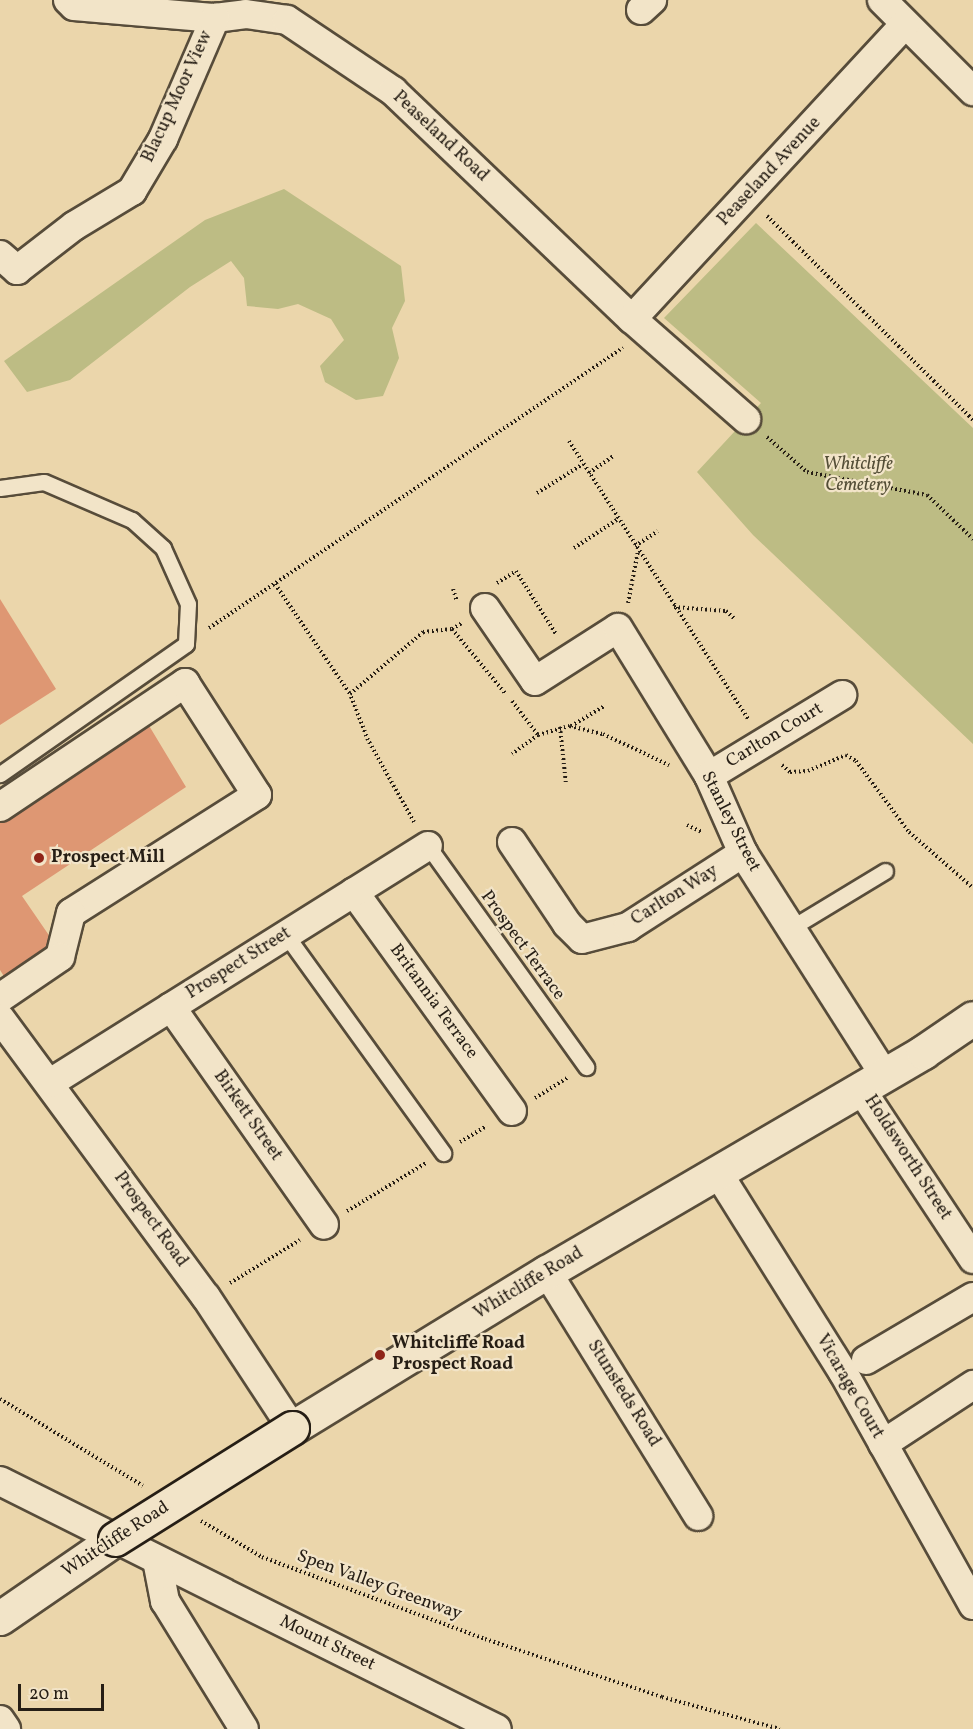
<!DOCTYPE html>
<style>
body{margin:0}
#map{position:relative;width:973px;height:1729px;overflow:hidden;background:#ebd6ab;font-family:Vollkorn,serif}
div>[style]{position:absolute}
.green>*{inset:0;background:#bdbc84}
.building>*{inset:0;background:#de9773}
.path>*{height:4px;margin-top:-2px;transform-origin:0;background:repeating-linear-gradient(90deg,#261e15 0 1.5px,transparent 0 4.5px)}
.roads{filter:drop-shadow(2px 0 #574c3a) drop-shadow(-2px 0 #574c3a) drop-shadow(0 2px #574c3a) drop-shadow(0 -2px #574c3a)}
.lane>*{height:15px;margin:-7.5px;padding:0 7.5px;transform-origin:7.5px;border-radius:7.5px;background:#f2e4c8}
.street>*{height:28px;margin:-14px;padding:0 14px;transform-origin:14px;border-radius:14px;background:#f2e4c8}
.secondary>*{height:33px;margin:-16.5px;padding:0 16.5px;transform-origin:16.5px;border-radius:16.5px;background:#f2e4c8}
.bridges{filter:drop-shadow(2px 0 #261e15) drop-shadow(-2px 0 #261e15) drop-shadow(0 2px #261e15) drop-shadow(0 -2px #261e15)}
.secondary-bridge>*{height:33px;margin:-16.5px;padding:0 16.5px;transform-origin:16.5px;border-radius:16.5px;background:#f2e4c8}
.dots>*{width:16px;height:16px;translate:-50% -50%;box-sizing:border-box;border:3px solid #f2e4c8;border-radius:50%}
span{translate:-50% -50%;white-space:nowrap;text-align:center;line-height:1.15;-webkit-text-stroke:4.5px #f2e4c8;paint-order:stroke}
.street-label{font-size:18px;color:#261e15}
.park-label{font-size:18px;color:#534d36;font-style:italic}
.poi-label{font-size:18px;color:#261e15;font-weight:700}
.left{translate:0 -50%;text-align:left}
.scale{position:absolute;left:18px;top:1684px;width:86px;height:27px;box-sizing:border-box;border:3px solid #261e15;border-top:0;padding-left:8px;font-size:18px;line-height:21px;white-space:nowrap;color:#261e15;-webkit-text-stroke:4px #f2e4c8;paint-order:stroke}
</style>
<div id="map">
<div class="green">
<i style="clip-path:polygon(284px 189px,401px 266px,405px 301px,392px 328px,399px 358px,383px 396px,356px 400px,325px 382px,320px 366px,344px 340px,331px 319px,298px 304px,278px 309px,247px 306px,244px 278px,231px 261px,190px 287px,70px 380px,27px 392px,4px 361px,205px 220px)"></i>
<i style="clip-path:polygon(756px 223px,973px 428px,973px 744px,753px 535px,697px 472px,761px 403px,664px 318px)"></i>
</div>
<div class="building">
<i style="clip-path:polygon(0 599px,56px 689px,0 725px)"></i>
<i style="clip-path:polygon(148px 724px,186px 787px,22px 896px,57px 947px,7px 981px,0 970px,0 820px)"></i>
</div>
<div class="path">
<i style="left:767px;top:216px;width:290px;rotate:44.7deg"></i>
<i style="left:767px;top:437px;width:53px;rotate:41.2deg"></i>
<i style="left:807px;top:472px;width:122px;rotate:10.9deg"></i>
<i style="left:927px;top:495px;width:64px;rotate:43.7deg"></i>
<i style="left:569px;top:441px;width:332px;rotate:57.2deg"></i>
<i style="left:589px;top:473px;width:29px;rotate:-35deg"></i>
<i style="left:537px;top:493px;width:54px;rotate:-32.2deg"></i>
<i style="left:635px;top:546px;width:27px;rotate:-33deg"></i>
<i style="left:574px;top:548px;width:53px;rotate:-33.4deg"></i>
<i style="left:497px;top:583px;width:22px;rotate:-32deg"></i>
<i style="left:516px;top:571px;width:75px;rotate:57.6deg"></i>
<i style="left:275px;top:584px;width:133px;rotate:55.7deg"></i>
<i style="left:453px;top:589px;width:13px;rotate:72deg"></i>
<i style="left:628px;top:603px;width:53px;rotate:-79.1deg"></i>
<i style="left:674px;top:607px;width:52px;rotate:4.4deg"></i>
<i style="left:726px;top:611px;width:13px;rotate:42deg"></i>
<i style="left:209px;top:628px;width:500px;rotate:-34.1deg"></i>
<i style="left:452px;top:629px;width:83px;rotate:50.4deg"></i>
<i style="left:512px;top:701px;width:43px;rotate:52.6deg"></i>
<i style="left:538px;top:735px;width:32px;rotate:144deg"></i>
<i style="left:571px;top:726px;width:39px;rotate:-31deg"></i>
<i style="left:560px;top:727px;width:57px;rotate:84deg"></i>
<i style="left:538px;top:735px;width:33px;rotate:-16deg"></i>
<i style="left:570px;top:726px;width:34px;rotate:14deg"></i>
<i style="left:603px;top:734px;width:73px;rotate:25.2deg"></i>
<i style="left:782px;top:765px;width:11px;rotate:41deg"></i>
<i style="left:790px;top:772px;width:18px;rotate:-3deg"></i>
<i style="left:808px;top:771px;width:41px;rotate:-22.8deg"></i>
<i style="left:846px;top:755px;width:12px;rotate:31deg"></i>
<i style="left:856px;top:761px;width:89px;rotate:53.3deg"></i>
<i style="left:909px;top:832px;width:85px;rotate:41.2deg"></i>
<i style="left:414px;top:822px;width:94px;rotate:-119.3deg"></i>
<i style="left:368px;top:740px;width:49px;rotate:-111.4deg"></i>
<i style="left:350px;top:694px;width:96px;rotate:-40.3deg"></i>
<i style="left:423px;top:632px;width:29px;rotate:-6deg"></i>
<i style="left:452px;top:629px;width:12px;rotate:-31deg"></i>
<i style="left:687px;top:825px;width:17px;rotate:25deg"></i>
<i style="left:535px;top:1098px;width:38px;rotate:-32deg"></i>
<i style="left:460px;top:1142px;width:31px;rotate:-31deg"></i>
<i style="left:347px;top:1211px;width:92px;rotate:-31.3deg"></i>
<i style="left:230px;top:1283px;width:82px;rotate:-31.6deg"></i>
<i style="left:0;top:1399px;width:167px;rotate:31.3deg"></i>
<i style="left:201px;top:1521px;width:71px;rotate:30.5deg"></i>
<i style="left:262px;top:1557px;width:238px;rotate:20.2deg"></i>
<i style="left:485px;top:1639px;width:186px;rotate:18.1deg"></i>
<i style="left:662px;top:1697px;width:122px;rotate:15.2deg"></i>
</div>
<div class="roads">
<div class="lane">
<i style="left:0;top:488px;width:44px;rotate:-7.8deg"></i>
<i style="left:44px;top:482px;width:96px;rotate:23.4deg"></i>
<i style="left:132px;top:520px;width:42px;rotate:42.1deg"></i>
<i style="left:163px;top:548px;width:61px;rotate:65.9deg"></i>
<i style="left:188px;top:604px;width:40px;rotate:92.9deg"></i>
<i style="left:186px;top:644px;width:227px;rotate:145deg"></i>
<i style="left:428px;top:846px;width:272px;rotate:54.4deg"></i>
<i style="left:791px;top:928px;width:110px;rotate:-31.2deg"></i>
<i style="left:286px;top:935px;width:269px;rotate:54.2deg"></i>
</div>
<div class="street">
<i style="left:68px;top:0;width:8px;rotate:45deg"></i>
<i style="left:74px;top:6px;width:142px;rotate:4.9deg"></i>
<i style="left:215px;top:18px;width:31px;rotate:-7deg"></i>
<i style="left:246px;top:14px;width:41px;rotate:8.3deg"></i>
<i style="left:287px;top:20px;width:128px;rotate:33.8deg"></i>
<i style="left:393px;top:91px;width:330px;rotate:43.7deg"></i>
<i style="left:632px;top:319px;width:152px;rotate:41.3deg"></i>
<i style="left:882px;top:0;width:129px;rotate:45deg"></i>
<i style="left:641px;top:10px;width:15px;rotate:-42deg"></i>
<i style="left:0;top:255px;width:23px;rotate:41deg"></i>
<i style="left:17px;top:270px;width:72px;rotate:-37.7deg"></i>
<i style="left:74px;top:226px;width:68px;rotate:-31.1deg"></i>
<i style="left:132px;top:191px;width:61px;rotate:-59.2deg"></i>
<i style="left:163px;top:139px;width:132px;rotate:-66.7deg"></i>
<i style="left:632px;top:319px;width:402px;rotate:-47.2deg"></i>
<i style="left:485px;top:608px;width:88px;rotate:55.6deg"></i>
<i style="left:535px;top:681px;width:98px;rotate:-32.6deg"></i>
<i style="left:618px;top:628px;width:174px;rotate:58.4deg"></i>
<i style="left:709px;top:776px;width:84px;rotate:66.2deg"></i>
<i style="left:743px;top:853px;width:262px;rotate:57.5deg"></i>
<i style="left:709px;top:776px;width:156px;rotate:-31.3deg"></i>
<i style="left:0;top:807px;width:223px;rotate:-33.8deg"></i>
<i style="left:185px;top:683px;width:133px;rotate:57.3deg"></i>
<i style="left:257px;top:795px;width:220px;rotate:147.6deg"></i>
<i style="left:71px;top:913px;width:45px;rotate:104deg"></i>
<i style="left:60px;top:957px;width:73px;rotate:145.7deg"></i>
<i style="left:512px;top:842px;width:99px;rotate:56.1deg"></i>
<i style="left:567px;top:924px;width:21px;rotate:45deg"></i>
<i style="left:582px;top:939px;width:48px;rotate:-14.6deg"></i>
<i style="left:628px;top:927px;width:137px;rotate:-32.8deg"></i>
<i style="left:354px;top:892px;width:270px;rotate:54.2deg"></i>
<i style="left:171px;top:1007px;width:266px;rotate:54.9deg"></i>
<i style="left:0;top:1018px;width:347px;rotate:53.6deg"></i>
<i style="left:206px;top:1297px;width:157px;rotate:56.7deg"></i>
<i style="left:50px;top:1083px;width:446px;rotate:-32.1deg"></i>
<i style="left:860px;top:1088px;width:205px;rotate:56.5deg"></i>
<i style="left:718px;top:1173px;width:235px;rotate:57.9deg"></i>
<i style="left:843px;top:1372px;width:267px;rotate:60.8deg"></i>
<i style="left:547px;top:1272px;width:287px;rotate:58.2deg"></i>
<i style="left:866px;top:1360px;width:124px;rotate:-30.5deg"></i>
<i style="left:883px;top:1444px;width:108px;rotate:-33.2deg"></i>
<i style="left:0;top:1481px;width:555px;rotate:26.52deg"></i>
<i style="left:157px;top:1560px;width:42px;rotate:79deg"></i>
<i style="left:165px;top:1601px;width:150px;rotate:58.3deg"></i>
<i style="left:0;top:1720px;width:11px;rotate:56deg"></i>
</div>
<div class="secondary">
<i style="left:292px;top:1428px;width:299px;rotate:-31.5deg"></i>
<i style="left:547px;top:1272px;width:436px;rotate:-30.3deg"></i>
<i style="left:923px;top:1052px;width:60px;rotate:-34.2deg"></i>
<i style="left:0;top:1618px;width:140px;rotate:-34.5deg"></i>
</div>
</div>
<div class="bridges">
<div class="secondary-bridge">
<i style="left:115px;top:1539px;width:209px;rotate:-32.1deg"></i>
</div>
</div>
<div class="dots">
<i style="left:39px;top:858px;background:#8f2418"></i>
<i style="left:380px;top:1355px;background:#8f2418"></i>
</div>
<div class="street-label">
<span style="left:178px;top:97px;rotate:-65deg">Blacup Moor View</span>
<span style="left:440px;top:137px;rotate:43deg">Peaseland Road</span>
<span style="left:770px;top:172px;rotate:-47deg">Peaseland Avenue</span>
<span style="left:775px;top:736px;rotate:-31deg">Carlton Court</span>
<span style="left:730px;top:822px;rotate:63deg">Stanley Street</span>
<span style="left:675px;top:896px;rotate:-32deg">Carlton Way</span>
<span style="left:522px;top:946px;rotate:54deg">Prospect Terrace</span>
<span style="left:239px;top:964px;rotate:-32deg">Prospect Street</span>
<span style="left:433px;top:1002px;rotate:54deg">Britannia Terrace</span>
<span style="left:247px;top:1116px;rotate:55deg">Birkett Street</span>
<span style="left:907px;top:1158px;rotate:57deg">Holdsworth Street</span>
<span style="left:150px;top:1220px;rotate:54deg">Prospect Road</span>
<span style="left:529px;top:1284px;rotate:-31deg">Whitcliffe Road</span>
<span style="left:849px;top:1387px;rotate:60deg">Vicarage Court</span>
<span style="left:623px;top:1394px;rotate:58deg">Stunsteds Road</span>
<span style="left:116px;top:1540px;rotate:-33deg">Whitcliffe Road</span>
<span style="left:379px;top:1586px;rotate:20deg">Spen Valley Greenway</span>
<span style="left:327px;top:1644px;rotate:26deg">Mount Street</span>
</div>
<div class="park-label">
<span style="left:858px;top:476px">Whitcliffe<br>Cemetery</span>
</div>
<div class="poi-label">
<span class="left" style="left:51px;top:858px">Prospect Mill</span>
<span class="left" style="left:392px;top:1355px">Whitcliffe Road<br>Prospect Road</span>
</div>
<div class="scale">20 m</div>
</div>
